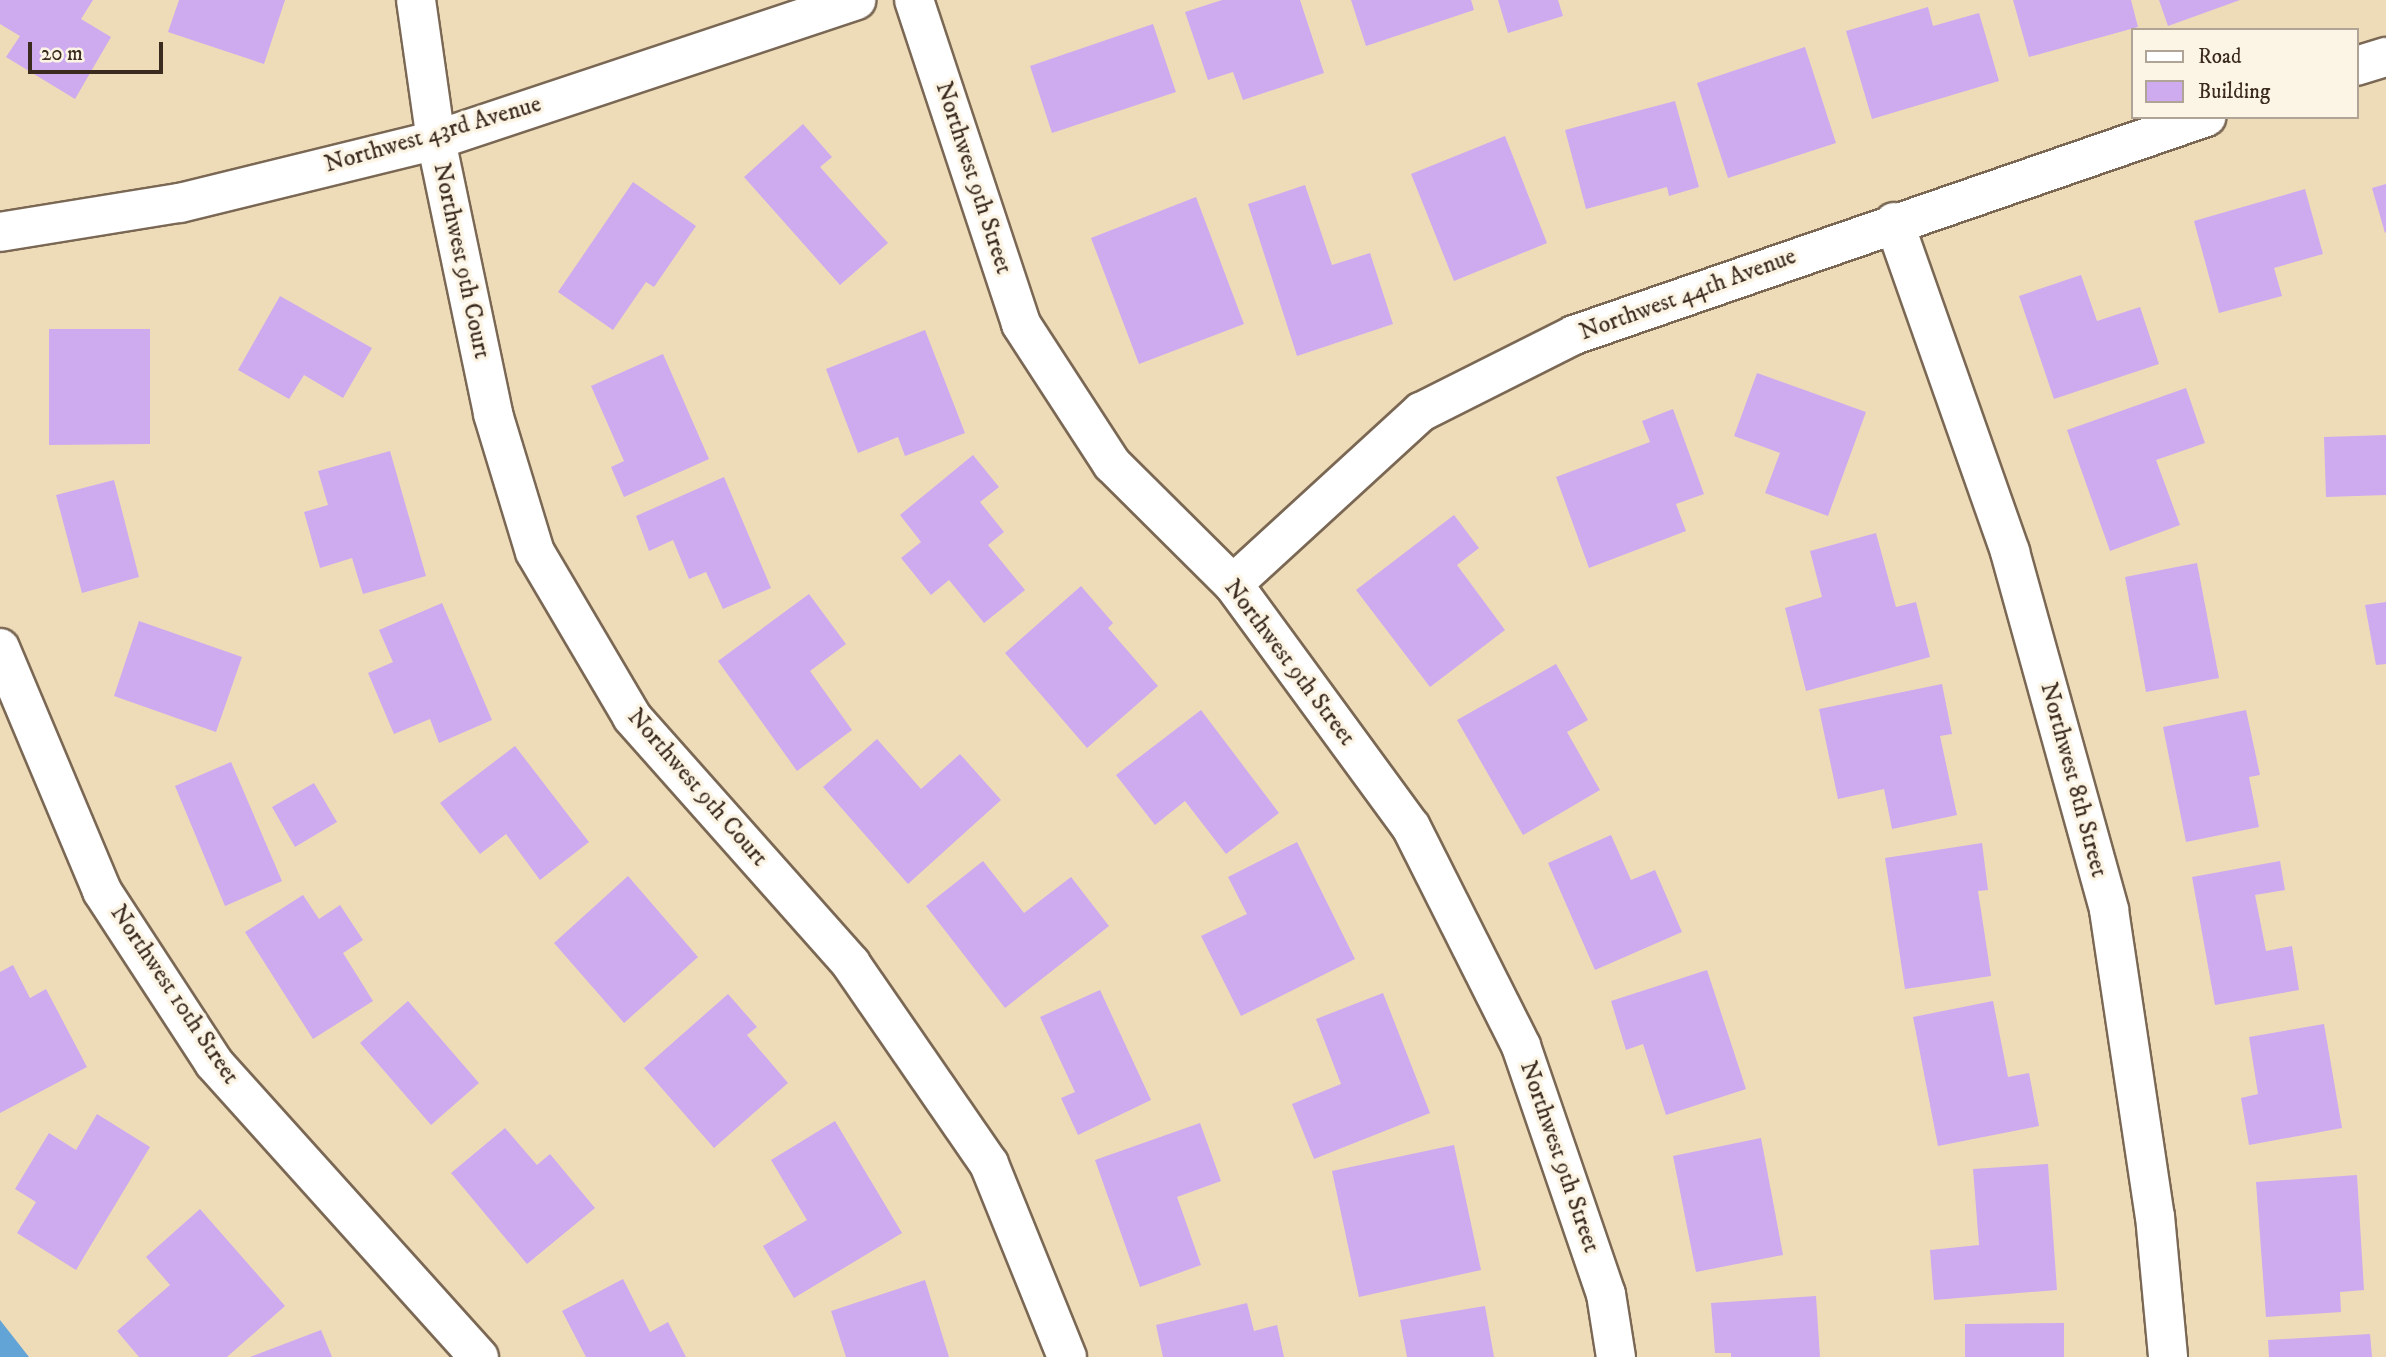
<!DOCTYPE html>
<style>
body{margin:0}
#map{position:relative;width:2386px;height:1357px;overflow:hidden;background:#eedcb9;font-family:"IM FELL DW Pica",serif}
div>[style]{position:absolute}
.water>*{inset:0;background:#62a4d6}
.building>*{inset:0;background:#ceaaef}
.roads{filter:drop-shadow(2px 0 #7a6854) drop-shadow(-2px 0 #7a6854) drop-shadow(0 2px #7a6854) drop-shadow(0 -2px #7a6854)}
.minor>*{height:38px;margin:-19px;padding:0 19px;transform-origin:19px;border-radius:19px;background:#fff}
span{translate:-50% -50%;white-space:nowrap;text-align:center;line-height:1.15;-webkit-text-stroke:7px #fcf5e5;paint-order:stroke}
.street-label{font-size:24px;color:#3b2a1e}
.legend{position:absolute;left:2131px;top:28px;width:228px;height:91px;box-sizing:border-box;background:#fcf5e5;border:2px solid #afa495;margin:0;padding:9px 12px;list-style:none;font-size:21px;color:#3b2a1e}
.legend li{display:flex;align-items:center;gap:14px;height:35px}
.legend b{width:35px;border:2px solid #afa495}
.scale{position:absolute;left:28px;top:42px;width:135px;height:32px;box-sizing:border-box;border:4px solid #3b2a1e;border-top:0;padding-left:9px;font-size:21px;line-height:24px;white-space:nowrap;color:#3b2a1e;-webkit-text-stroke:5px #fcf5e5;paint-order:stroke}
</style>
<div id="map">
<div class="water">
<i style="clip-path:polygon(0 1320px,29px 1357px,0 1357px)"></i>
</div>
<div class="building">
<i style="clip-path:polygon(0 0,93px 0,81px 19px,111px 37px,75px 99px,6px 57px,20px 36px,0 24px)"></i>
<i style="clip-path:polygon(179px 0,285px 0,264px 64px,168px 32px)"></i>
<i style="clip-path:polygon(1222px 0,1300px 0,1324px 73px,1243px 100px,1233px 72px,1208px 80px,1185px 12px)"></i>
<i style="clip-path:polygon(1351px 0,1471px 0,1474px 10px,1366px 46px)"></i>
<i style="clip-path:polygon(1498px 0,1558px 0,1563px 16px,1508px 33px)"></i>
<i style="clip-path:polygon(2013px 0,2131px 0,2138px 27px,2029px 57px)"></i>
<i style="clip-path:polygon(2159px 0,2240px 0,2168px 26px)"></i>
<i style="clip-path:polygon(1928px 7px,1933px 26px,1979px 13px,1999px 81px,1872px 119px,1846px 31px)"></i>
<i style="clip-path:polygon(1153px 24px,1176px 92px,1052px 133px,1030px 66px)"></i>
<i style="clip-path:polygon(1805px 47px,1836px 143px,1728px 178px,1697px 83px)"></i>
<i style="clip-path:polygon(1675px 101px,1699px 187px,1669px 196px,1667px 187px,1586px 209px,1565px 130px)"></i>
<i style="clip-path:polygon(803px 124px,832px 157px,820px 167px,888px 243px,840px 285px,744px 177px)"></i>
<i style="clip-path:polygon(1505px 136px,1547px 243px,1454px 281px,1411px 174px)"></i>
<i style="clip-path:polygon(633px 182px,696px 226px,654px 287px,646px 282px,613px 330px,558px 292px)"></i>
<i style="clip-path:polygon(2386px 184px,2386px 232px,2385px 233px,2372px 188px)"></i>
<i style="clip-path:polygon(1305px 185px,1332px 265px,1370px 253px,1393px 324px,1297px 356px,1248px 204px)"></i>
<i style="clip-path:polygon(2305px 189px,2323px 254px,2274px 268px,2282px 296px,2219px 313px,2194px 221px)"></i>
<i style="clip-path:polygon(1196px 197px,1244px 324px,1139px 364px,1091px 238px)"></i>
<i style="clip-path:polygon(2081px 275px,2097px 321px,2140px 307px,2159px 364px,2054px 399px,2019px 296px)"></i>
<i style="clip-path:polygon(280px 296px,372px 348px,343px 398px,304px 375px,289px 399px,238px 370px)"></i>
<i style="clip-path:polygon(49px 329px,150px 329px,150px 444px,49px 445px)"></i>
<i style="clip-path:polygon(925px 330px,965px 433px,905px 456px,898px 437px,858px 453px,826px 369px)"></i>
<i style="clip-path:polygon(663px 354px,709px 459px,624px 497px,611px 467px,624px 461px,591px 386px)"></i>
<i style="clip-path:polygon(1757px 373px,1866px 412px,1828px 516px,1765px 493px,1780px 453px,1734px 436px)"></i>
<i style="clip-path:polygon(2186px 388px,2205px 443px,2156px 460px,2180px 525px,2110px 551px,2067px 430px)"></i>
<i style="clip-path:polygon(1673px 409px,1704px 494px,1676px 504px,1686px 531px,1589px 568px,1556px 477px,1650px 442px,1642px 421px)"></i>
<i style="clip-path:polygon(2386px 435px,2386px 495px,2326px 497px,2324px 437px)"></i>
<i style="clip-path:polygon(390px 451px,426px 576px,363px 594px,352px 558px,320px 568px,304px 512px,328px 505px,318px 471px)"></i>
<i style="clip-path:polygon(973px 455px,999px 487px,980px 502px,1004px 532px,988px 545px,1025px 590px,984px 623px,949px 580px,931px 595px,901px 558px,921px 542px,900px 515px)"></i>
<i style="clip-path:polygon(724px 477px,771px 588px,723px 609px,706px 572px,689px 579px,673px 540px,649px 551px,636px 516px)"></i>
<i style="clip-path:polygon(114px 480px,139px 577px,82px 593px,56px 495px)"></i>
<i style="clip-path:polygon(1454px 515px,1479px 548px,1457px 565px,1505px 630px,1430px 687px,1356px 590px)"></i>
<i style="clip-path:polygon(1876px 533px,1896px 607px,1916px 602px,1930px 657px,1806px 691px,1785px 608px,1822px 597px,1810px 551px)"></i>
<i style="clip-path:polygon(2197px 563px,2219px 678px,2146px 692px,2125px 577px)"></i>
<i style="clip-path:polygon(1081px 586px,1113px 623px,1108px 628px,1158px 686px,1087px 748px,1005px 653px)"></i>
<i style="clip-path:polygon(809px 594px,846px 644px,810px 671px,852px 730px,797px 771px,718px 661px)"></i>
<i style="clip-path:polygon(2386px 602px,2386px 664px,2376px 665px,2365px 605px)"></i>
<i style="clip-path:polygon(442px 603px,492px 720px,439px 743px,430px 719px,394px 734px,368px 673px,393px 662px,379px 630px)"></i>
<i style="clip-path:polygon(139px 621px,242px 657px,216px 732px,114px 696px)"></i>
<i style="clip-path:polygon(1556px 664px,1588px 720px,1567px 732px,1600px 790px,1523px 835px,1457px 720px)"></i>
<i style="clip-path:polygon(1942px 684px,1952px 734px,1940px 736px,1957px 815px,1892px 829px,1884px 789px,1838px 799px,1819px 709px)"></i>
<i style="clip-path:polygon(1201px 710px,1279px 813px,1226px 854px,1185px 801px,1155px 825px,1116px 775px)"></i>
<i style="clip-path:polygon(2246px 710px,2260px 775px,2249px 777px,2259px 827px,2186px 842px,2163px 727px)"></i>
<i style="clip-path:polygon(877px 739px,921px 789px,960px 754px,1001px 800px,908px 884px,823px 787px)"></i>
<i style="clip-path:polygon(515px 746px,589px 842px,540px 880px,506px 834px,480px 854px,440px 803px)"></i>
<i style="clip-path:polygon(231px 762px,282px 881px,225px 906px,175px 786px)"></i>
<i style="clip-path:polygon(314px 783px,337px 822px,295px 847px,272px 807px)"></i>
<i style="clip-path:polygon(1611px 835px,1631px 880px,1655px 870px,1682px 932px,1595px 970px,1548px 863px)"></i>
<i style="clip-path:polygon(1297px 842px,1355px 959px,1241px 1016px,1201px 936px,1247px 914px,1228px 877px)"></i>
<i style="clip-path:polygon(1982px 843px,1988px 890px,1978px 891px,1991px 976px,1905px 989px,1885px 858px)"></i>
<i style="clip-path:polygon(983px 861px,1024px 913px,1071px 877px,1109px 926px,1005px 1008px,926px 906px)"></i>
<i style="clip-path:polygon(2280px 861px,2285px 890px,2255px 895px,2266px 951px,2292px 946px,2299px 990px,2215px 1005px,2192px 877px)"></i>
<i style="clip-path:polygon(628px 876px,698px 957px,624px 1023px,554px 943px)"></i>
<i style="clip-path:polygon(303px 895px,319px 919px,340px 905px,363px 940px,343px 953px,373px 1001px,313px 1039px,245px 932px)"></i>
<i style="clip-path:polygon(13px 965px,30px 998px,46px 989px,87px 1067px,0 1113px,0 972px)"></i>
<i style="clip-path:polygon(1707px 970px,1746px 1089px,1666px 1115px,1643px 1044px,1626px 1050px,1611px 1001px)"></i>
<i style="clip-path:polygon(1100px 990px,1151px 1100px,1078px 1135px,1061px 1098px,1075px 1092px,1040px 1017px)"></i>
<i style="clip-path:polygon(1383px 993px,1430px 1113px,1314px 1159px,1292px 1104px,1341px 1084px,1316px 1019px)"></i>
<i style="clip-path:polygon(728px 994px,757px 1027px,747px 1035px,788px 1083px,714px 1148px,644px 1068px)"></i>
<i style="clip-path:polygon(408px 1001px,479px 1083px,431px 1125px,360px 1043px)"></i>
<i style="clip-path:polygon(1993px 1001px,2008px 1077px,2029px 1073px,2039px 1126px,1938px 1146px,1913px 1017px)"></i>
<i style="clip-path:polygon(2324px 1024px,2342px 1128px,2249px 1145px,2241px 1098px,2258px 1094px,2249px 1037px)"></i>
<i style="clip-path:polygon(97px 1114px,150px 1147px,76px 1270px,17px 1233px,36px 1202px,15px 1189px,49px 1133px,76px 1150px)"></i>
<i style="clip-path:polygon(835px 1121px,902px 1233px,794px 1298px,763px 1246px,807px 1220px,771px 1160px)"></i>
<i style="clip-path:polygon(1200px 1123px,1221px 1181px,1177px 1197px,1201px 1265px,1140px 1287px,1095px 1160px)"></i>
<i style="clip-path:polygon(505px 1128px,537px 1165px,550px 1154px,595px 1208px,527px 1264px,451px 1173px)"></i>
<i style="clip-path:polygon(1761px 1138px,1783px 1255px,1696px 1272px,1673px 1156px)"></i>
<i style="clip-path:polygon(1454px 1145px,1481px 1270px,1359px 1297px,1332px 1171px)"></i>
<i style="clip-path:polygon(2048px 1164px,2057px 1290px,1934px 1300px,1930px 1250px,1979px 1245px,1973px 1169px)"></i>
<i style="clip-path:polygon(2357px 1175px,2364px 1290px,2340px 1292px,2341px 1312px,2266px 1317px,2256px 1182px)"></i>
<i style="clip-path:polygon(200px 1209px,285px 1306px,227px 1357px,139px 1357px,117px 1331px,170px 1285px,146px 1257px)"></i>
<i style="clip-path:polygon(623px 1279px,650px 1332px,668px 1322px,686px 1357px,586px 1357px,562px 1311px)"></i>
<i style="clip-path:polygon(925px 1280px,949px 1357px,846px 1357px,831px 1311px)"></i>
<i style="clip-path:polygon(1816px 1296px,1820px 1357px,1731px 1357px,1731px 1353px,1715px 1353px,1711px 1303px)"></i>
<i style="clip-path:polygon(1247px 1303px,1254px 1331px,1277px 1325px,1284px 1357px,1163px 1357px,1156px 1325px)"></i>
<i style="clip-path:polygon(1485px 1306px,1494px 1357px,1407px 1357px,1400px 1320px)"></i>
<i style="clip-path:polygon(2064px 1323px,2064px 1357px,1965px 1357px,1965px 1324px)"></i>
<i style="clip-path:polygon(321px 1330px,332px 1357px,250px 1357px)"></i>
<i style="clip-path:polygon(2370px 1334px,2372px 1357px,2269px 1357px,2268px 1340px)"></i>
</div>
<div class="roads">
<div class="minor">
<i style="left:416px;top:0;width:141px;rotate:81.9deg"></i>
<i style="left:436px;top:140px;width:280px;rotate:78.2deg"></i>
<i style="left:493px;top:414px;width:144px;rotate:73.1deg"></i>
<i style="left:535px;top:552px;width:191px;rotate:59.5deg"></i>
<i style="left:632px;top:717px;width:330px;rotate:48.4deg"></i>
<i style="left:851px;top:964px;width:243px;rotate:55.4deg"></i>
<i style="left:989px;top:1164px;width:208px;rotate:68deg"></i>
<i style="left:914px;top:0;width:341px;rotate:71.7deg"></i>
<i style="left:1021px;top:324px;width:167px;rotate:57deg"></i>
<i style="left:1112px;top:464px;width:170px;rotate:44.8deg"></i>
<i style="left:1233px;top:584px;width:301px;rotate:53.8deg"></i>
<i style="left:1411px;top:827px;width:245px;rotate:63.3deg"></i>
<i style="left:1521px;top:1046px;width:262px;rotate:71.1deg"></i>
<i style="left:1606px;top:1294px;width:64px;rotate:81deg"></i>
<i style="left:2356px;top:66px;width:31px;rotate:-17deg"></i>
<i style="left:1894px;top:222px;width:350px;rotate:70.6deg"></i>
<i style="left:2010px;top:552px;width:371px;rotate:74.5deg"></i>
<i style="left:2109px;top:910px;width:309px;rotate:81.5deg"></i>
<i style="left:2155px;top:1216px;width:142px;rotate:84.7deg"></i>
<i style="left:0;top:232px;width:182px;rotate:-9.2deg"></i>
<i style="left:180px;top:203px;width:264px;rotate:-13.8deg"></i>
<i style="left:436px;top:140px;width:443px;rotate:-18.4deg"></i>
<i style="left:1233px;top:584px;width:255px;rotate:-42.5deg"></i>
<i style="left:1421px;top:412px;width:171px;rotate:-26.7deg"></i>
<i style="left:1574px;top:335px;width:669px;rotate:-19.03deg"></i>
<i style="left:0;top:648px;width:264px;rotate:67.2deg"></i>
<i style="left:102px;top:891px;width:205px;rotate:56.9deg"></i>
<i style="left:214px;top:1063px;width:396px;rotate:48deg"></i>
</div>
</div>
<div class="street-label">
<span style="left:433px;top:135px;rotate:-16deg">Northwest 43rd Avenue</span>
<span style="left:973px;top:178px;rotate:72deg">Northwest 9th Street</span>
<span style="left:461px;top:261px;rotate:78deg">Northwest 9th Court</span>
<span style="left:1688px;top:295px;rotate:-20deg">Northwest 44th Avenue</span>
<span style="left:1289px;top:663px;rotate:53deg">Northwest 9th Street</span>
<span style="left:2073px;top:780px;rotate:75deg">Northwest 8th Street</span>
<span style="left:697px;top:788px;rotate:49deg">Northwest 9th Court</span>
<span style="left:174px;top:995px;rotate:56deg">Northwest 10th Street</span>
<span style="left:1559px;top:1157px;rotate:71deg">Northwest 9th Street</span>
</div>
<ul class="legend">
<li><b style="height:9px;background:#fff"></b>Road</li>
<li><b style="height:19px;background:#ceaaef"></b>Building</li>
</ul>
<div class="scale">20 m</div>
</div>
